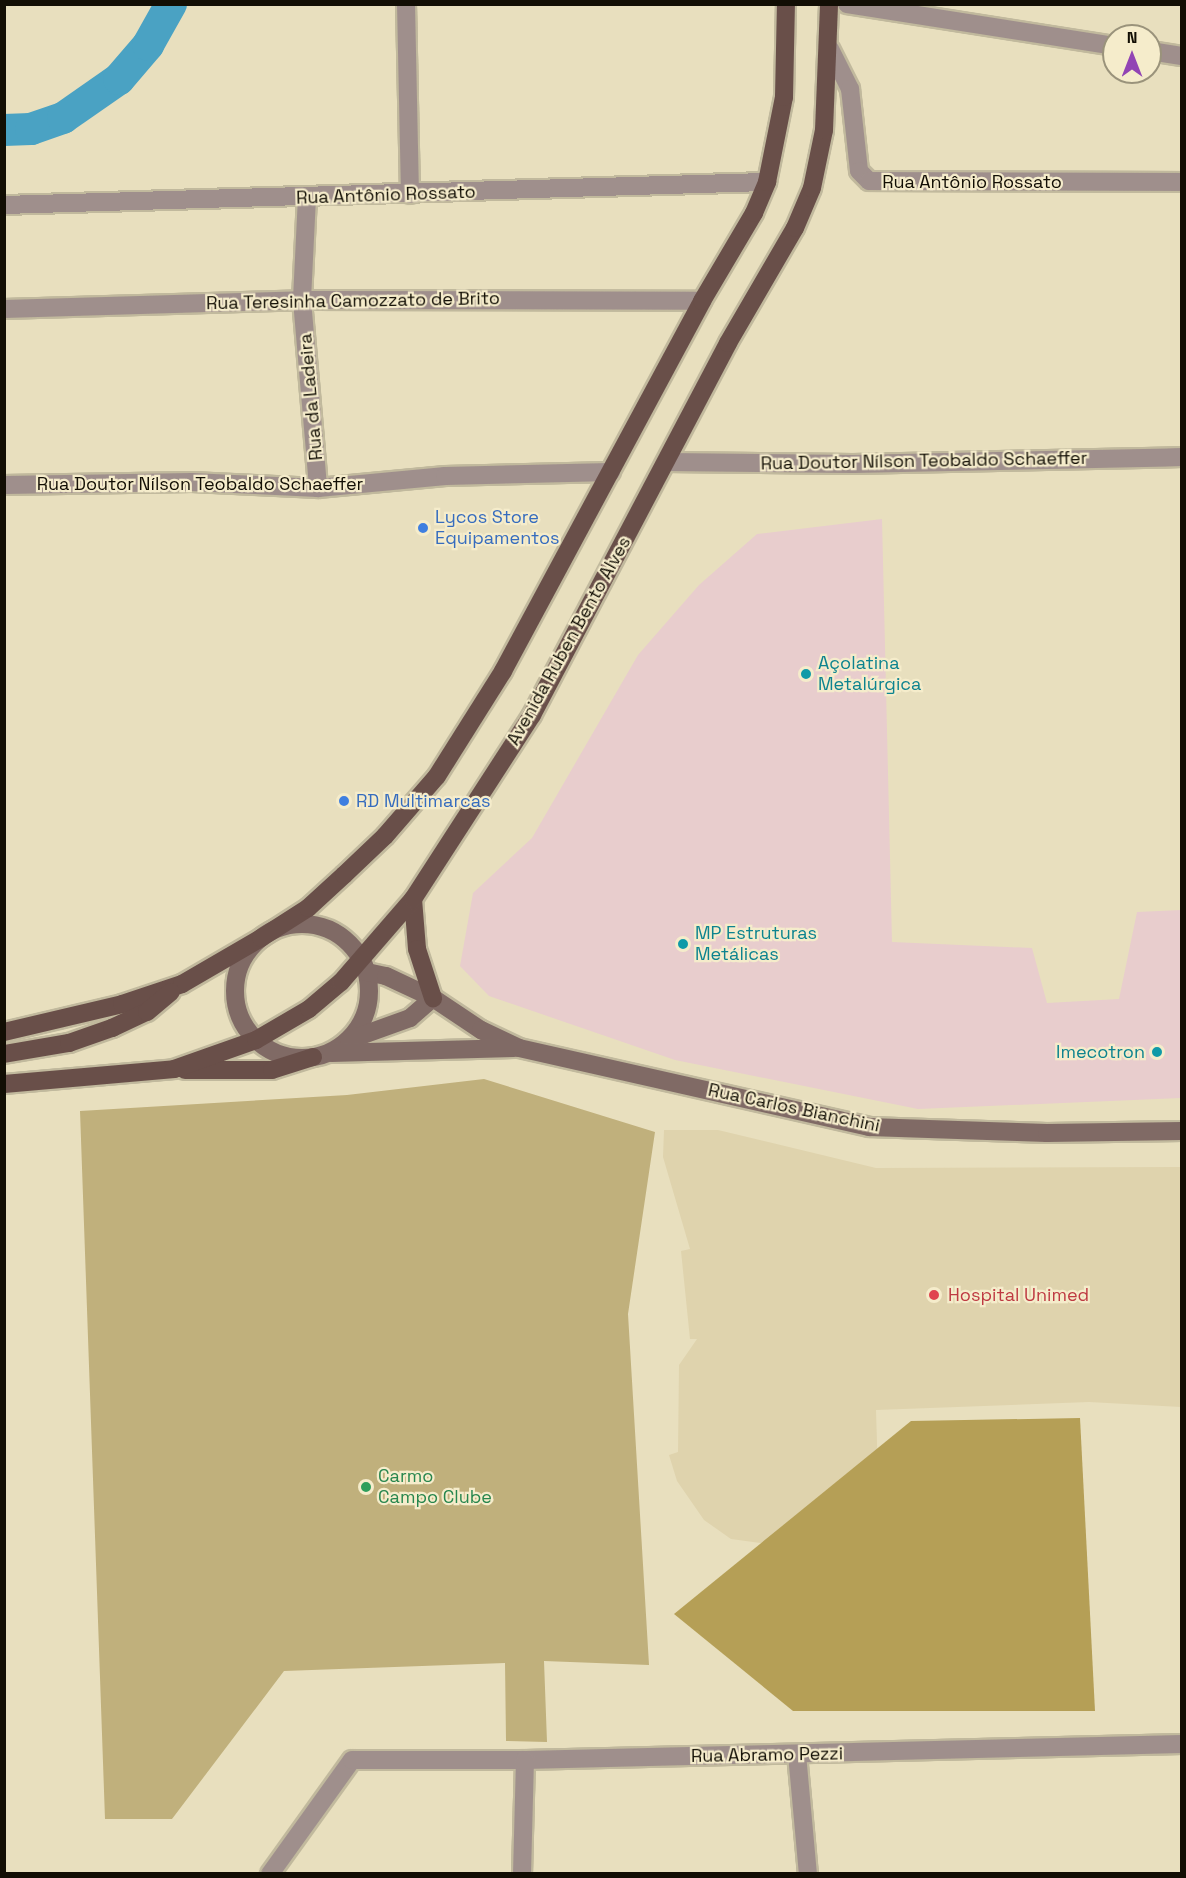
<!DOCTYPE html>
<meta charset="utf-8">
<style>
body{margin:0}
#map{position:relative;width:1186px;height:1878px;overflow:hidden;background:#e8dfbe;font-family:"Space Grotesk",sans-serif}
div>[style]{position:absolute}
.built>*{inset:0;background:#dfd3ad}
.industrial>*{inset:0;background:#e8cdcd}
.green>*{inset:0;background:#c0b07c}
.forest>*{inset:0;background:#b59f56}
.river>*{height:32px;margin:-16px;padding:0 16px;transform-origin:16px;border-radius:16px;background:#4aa2c3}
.roads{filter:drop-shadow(2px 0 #c1b99d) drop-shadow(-2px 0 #c1b99d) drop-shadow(0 2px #c1b99d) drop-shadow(0 -2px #c1b99d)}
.street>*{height:18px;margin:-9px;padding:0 9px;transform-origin:9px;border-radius:9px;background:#9f8f8c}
.secondary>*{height:18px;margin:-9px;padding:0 9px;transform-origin:9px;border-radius:9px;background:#806a65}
.secondary>.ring{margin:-9px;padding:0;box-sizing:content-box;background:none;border:18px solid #806a65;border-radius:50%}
.primary>*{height:18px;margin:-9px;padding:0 9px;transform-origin:9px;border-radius:9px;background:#694f49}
.dots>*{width:16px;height:16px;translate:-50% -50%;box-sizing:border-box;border:3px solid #f5eccb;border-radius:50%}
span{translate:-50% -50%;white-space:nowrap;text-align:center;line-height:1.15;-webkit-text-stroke:4.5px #f5eccb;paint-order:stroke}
.street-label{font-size:18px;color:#120e04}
.shop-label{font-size:18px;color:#366cbe}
.left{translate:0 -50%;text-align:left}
.culture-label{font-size:18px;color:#0d838f}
.right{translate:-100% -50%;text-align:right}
.health-label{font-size:18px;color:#be3a42}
.leisure-label{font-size:18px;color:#27864d}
.frame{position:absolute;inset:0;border:6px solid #120e04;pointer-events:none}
.north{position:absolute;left:1102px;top:24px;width:60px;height:60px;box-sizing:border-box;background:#f5eccb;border:2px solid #9a937b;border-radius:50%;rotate:0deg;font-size:16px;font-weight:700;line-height:24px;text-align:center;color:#120e04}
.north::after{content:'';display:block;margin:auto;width:21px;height:27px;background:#9244b4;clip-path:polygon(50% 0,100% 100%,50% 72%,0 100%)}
</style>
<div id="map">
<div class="built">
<i style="clip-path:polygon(664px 1130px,718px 1130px,876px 1168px,1181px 1167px,1181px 1407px,1089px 1402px,876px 1410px,878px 1477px,774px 1545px,731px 1539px,704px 1520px,677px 1481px,669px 1455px,678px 1452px,679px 1365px,697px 1339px,690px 1339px,681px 1251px,690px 1249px,663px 1157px)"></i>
</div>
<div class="industrial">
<i style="clip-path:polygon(882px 519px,892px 942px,1032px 948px,1047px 1003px,1119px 999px,1137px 912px,1181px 910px,1181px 1098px,918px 1109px,675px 1060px,489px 996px,460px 966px,473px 893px,532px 838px,638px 655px,699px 585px,757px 534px)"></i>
</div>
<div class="green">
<i style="clip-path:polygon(484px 1079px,655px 1132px,628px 1314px,649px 1665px,544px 1661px,547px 1742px,506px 1741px,505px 1663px,284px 1671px,172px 1819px,105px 1819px,80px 1111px,347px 1095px)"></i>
</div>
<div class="forest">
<i style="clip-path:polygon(1080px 1418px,1095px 1711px,793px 1711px,674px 1614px,911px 1421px)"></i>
</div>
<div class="river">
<i style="left:4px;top:130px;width:27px;rotate:-2deg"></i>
<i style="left:31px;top:129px;width:34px;rotate:-19deg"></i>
<i style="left:63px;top:118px;width:68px;rotate:-34.9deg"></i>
<i style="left:119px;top:79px;width:45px;rotate:-49.5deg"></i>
<i style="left:148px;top:45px;width:47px;rotate:-60.7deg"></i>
</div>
<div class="roads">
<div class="street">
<i style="left:406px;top:4px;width:190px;rotate:88.8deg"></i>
<i style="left:847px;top:4px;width:270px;rotate:8.9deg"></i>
<i style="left:830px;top:49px;width:45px;rotate:63.4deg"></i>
<i style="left:850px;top:89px;width:82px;rotate:83.7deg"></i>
<i style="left:859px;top:171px;width:14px;rotate:45deg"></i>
<i style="left:869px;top:181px;width:313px;rotate:0.2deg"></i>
<i style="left:1150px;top:51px;width:32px;rotate:9deg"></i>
<i style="left:307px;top:197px;width:103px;rotate:92.8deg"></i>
<i style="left:302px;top:300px;width:189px;rotate:85.1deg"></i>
<i style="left:4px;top:205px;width:763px;rotate:-1.73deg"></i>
<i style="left:4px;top:309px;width:298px;rotate:-1.7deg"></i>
<i style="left:302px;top:300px;width:400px;rotate:0.1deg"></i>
<i style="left:666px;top:462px;width:187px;rotate:0.6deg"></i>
<i style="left:853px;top:464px;width:329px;rotate:-1.2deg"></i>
<i style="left:4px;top:485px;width:188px;rotate:-0.9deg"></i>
<i style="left:192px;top:482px;width:126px;rotate:2.7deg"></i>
<i style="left:318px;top:488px;width:128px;rotate:-5.4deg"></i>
<i style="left:445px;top:476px;width:166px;rotate:-1.4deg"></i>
<i style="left:797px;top:1754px;width:121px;rotate:84.8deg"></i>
<i style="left:270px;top:1874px;width:140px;rotate:-54.3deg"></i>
<i style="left:352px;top:1760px;width:173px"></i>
<i style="left:525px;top:1760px;width:657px;rotate:-1.4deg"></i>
<i style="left:522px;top:1874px;width:114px;rotate:-88.5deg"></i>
</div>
<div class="secondary">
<i class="ring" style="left:235px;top:924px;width:116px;height:116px"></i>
<i style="left:367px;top:972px;width:19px;rotate:12deg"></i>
<i style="left:386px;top:976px;width:52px;rotate:25.1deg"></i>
<i style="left:433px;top:998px;width:58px;rotate:33.7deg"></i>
<i style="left:481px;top:1030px;width:42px;rotate:25.3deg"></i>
<i style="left:519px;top:1048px;width:359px;rotate:12.7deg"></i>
<i style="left:869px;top:1127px;width:178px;rotate:1.9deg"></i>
<i style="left:1047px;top:1133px;width:135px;rotate:-0.8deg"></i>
<i style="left:349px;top:1040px;width:65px;rotate:-19.8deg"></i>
<i style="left:410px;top:1018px;width:30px;rotate:-41deg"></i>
<i style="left:331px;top:1053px;width:183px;rotate:-1.6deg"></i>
</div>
<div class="primary">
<i style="left:413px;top:899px;width:50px;rotate:85.4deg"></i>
<i style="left:417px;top:949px;width:52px;rotate:71.9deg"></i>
<i style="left:4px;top:1032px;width:121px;rotate:-13.3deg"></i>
<i style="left:122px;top:1004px;width:63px;rotate:-18.4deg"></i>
<i style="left:182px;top:984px;width:91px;rotate:-30.2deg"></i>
<i style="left:261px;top:938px;width:56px;rotate:-32.6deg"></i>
<i style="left:308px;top:908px;width:49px;rotate:-42.5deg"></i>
<i style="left:344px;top:875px;width:57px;rotate:-43.6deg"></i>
<i style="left:385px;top:836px;width:79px;rotate:-49.1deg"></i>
<i style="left:437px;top:776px;width:124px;rotate:-57.8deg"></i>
<i style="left:503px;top:671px;width:420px;rotate:-61.7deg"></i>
<i style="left:702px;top:301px;width:102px;rotate:-59.4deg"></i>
<i style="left:754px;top:213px;width:34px;rotate:-67deg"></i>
<i style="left:767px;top:182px;width:87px;rotate:-78.7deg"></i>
<i style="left:784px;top:97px;width:93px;rotate:-88.8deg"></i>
<i style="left:4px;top:1054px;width:66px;rotate:-9.6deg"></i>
<i style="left:69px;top:1043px;width:46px;rotate:-19.2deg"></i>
<i style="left:112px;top:1028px;width:38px;rotate:-25deg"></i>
<i style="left:147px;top:1012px;width:31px;rotate:-40deg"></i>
<i style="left:185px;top:1070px;width:87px"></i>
<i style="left:272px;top:1070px;width:43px;rotate:-17.6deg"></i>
<i style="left:4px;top:1084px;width:171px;rotate:-5deg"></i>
<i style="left:174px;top:1069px;width:87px;rotate:-19.5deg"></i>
<i style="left:256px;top:1040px;width:61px;rotate:-30.3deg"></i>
<i style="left:309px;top:1009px;width:42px;rotate:-40.2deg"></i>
<i style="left:341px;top:982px;width:110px;rotate:-49.1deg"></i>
<i style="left:413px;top:899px;width:219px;rotate:-57.1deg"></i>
<i style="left:532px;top:715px;width:420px;rotate:-62.2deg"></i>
<i style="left:728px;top:343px;width:133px;rotate:-59.8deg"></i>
<i style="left:795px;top:228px;width:43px;rotate:-67deg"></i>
<i style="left:812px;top:188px;width:59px;rotate:-78.3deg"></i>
<i style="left:824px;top:130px;width:126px;rotate:-87.7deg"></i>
</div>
</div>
<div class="dots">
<i style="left:423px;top:528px;background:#3f7fe0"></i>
<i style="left:806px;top:674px;background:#0f9aa8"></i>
<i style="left:344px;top:801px;background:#3f7fe0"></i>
<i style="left:683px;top:944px;background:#0f9aa8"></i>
<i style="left:1157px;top:1052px;background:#0f9aa8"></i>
<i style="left:934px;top:1295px;background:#e0444e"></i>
<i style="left:366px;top:1487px;background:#2e9e5b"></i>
</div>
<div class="street-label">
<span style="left:972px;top:182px">Rua Antônio Rossato</span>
<span style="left:386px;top:195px;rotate:-2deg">Rua Antônio Rossato</span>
<span style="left:353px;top:301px;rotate:-1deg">Rua Teresinha Camozzato de Brito</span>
<span style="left:311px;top:397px;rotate:-95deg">Rua da Ladeira</span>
<span style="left:924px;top:461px;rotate:-1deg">Rua Doutor Nílson Teobaldo Schaeffer</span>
<span style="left:200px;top:484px">Rua Doutor Nílson Teobaldo Schaeffer</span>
<span style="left:569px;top:641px;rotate:-61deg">Avenida Ruben Bento Alves</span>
<span style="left:794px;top:1108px;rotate:12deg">Rua Carlos Bianchini</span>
<span style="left:767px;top:1755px;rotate:-1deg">Rua Abramo Pezzi</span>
</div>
<div class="shop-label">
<span class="left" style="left:435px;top:528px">Lycos Store<br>Equipamentos</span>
<span class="left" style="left:356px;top:801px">RD Multimarcas</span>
</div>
<div class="culture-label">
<span class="left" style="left:818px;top:674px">Açolatina<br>Metalúrgica</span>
<span class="left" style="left:695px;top:944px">MP Estruturas<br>Metálicas</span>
<span class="right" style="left:1145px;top:1052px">Imecotron</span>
</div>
<div class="health-label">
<span class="left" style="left:948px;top:1295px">Hospital Unimed</span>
</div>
<div class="leisure-label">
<span class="left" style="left:378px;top:1487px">Carmo<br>Campo Clube</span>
</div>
<div class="frame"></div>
<div class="north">N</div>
</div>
